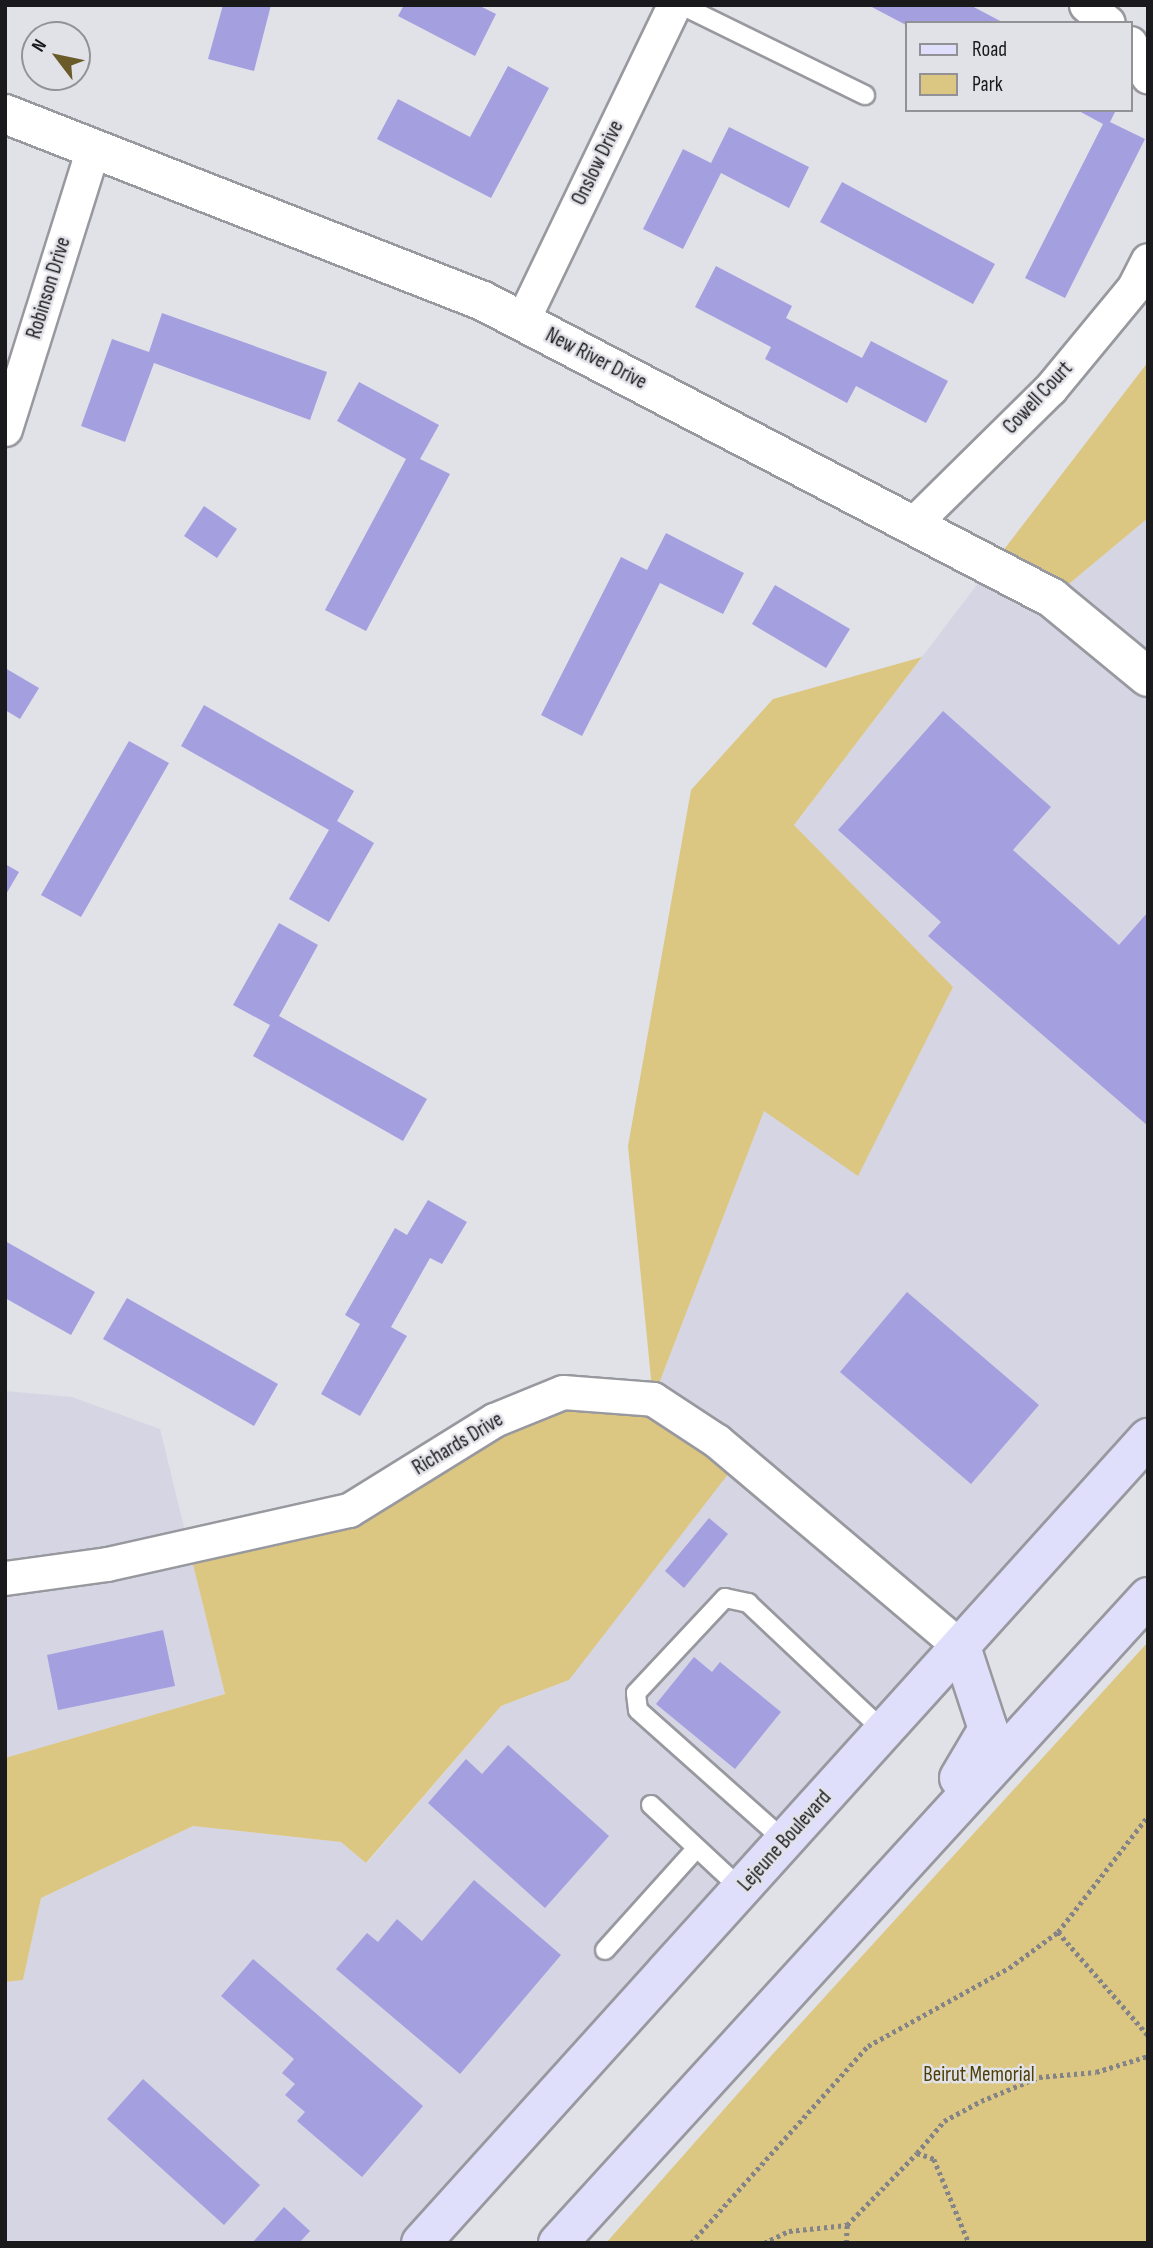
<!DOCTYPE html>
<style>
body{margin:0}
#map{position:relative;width:1153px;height:2248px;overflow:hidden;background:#e1e1e8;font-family:"Sofia Sans Condensed",sans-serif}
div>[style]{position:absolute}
.built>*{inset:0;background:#d6d5e3}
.green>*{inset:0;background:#dcc782}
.building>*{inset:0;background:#a49fdf}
.path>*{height:4.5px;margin-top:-2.25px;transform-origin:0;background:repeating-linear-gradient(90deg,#848388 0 3.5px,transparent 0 7px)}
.roads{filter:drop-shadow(2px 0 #98989f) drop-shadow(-2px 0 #98989f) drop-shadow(0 2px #98989f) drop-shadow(0 -2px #98989f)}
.service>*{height:18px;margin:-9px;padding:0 9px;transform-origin:9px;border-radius:9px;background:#fff}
.minor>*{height:33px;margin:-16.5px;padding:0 16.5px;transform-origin:16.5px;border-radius:16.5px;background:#fff}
.tertiary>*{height:38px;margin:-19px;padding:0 19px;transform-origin:19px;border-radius:19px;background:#fff}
.primary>*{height:38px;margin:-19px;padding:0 19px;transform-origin:19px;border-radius:19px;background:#e0dffb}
span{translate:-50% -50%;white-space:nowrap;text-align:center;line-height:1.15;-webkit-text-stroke:5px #e1e1e8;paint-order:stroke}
.street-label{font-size:21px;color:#1a191c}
.park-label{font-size:21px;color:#4e3f06}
.frame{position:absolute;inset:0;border:7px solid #1a191c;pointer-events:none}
.legend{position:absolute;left:905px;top:21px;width:228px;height:91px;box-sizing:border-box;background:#e1e1e8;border:2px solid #919196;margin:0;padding:9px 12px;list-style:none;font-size:21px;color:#1a191c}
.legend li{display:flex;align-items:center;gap:14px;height:35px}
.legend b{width:35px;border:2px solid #919196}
.north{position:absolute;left:21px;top:21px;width:70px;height:70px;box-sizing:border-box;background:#e1e1e8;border:2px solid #919196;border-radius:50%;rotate:302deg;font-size:19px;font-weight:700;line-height:28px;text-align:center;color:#1a191c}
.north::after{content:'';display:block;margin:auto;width:24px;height:32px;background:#6a5b29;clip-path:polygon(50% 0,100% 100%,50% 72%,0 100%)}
</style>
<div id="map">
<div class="built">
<i style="clip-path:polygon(1148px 518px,1148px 1438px,421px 2243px,5px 2243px,5px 1982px,23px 1980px,41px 1898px,193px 1826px,341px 1842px,367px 1863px,501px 1706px,569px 1680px,653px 1399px,764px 1110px,953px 988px,794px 825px,992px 565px,1052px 598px)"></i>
<i style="clip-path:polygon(5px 1391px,72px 1397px,160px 1429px,225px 1694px,5px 1758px)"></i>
</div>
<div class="green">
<i style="clip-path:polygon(1148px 362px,1148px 518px,1052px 598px,992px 565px)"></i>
<i style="clip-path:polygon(922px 657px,794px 825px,953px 987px,858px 1176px,764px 1111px,653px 1399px,739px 1460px,569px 1680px,501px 1706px,366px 1863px,341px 1842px,193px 1826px,41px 1898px,23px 1980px,5px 1982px,5px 1758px,225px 1694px,186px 1536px,349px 1510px,563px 1392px,653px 1399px,628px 1146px,691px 790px,773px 699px)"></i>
<i style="clip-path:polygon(1148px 1642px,1148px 2243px,606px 2243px,771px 2056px)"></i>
</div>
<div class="building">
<i style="clip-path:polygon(223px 5px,271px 5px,254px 71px,208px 59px)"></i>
<i style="clip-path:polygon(404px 5px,478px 5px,496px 14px,475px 56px,398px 16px)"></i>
<i style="clip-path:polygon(868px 5px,970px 5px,1004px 23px,906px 25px)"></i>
<i style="clip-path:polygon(508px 66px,549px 88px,491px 198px,377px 139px,398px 99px,470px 137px)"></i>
<i style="clip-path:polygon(1077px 110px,1116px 110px,1110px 122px,1145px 139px,1065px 298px,1025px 278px,1103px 124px)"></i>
<i style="clip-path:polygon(729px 127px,809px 167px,789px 208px,721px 173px,683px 249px,643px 229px,683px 149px,711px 163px)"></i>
<i style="clip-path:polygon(842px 182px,995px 264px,973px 304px,820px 222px)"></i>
<i style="clip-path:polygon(716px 266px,792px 306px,786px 318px,862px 358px,871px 341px,948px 381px,926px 423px,856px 386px,847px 403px,765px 359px,771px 347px,695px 307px)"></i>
<i style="clip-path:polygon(162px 313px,327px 372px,310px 420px,154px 363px,125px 442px,81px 426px,112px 339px,149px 352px)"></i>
<i style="clip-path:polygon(359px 382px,439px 425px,420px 459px,450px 474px,366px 631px,325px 610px,406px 459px,337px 421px)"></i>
<i style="clip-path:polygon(204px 506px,237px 529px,217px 558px,184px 536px)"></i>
<i style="clip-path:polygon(666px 533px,744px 573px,723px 614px,660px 583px,582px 736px,541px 715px,621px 557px,647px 570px)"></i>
<i style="clip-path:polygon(775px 585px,850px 629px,826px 668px,752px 624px)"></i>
<i style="clip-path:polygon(5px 668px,39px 688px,20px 719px,5px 710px)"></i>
<i style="clip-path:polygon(204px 705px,354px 791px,337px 821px,374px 843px,329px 922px,289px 899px,329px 830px,181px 746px)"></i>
<i style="clip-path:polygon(943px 711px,1051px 807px,1013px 850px,1119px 945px,1148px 912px,1148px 1126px,928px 936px,941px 922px,838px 830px)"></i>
<i style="clip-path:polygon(129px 741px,169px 763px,81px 917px,41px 895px)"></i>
<i style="clip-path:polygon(5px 864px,19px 872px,5px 896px)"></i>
<i style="clip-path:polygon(279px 923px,318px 945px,279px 1016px,427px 1099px,403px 1141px,253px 1056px,270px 1025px,233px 1005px)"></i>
<i style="clip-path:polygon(428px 1200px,467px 1222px,442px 1264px,430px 1258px,391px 1327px,407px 1336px,360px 1416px,321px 1394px,360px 1324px,345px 1315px,395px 1228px,407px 1235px)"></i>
<i style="clip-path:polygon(5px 1241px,95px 1292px,71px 1335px,5px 1298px)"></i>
<i style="clip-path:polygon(907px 1292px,1039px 1405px,971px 1484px,840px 1372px)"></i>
<i style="clip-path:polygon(127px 1298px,278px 1384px,254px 1426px,103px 1339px)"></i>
<i style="clip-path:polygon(709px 1518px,728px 1534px,684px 1588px,665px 1571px)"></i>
<i style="clip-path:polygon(163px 1630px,175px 1686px,58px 1710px,47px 1655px)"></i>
<i style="clip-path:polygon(694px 1657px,712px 1672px,720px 1662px,781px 1712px,735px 1769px,656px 1704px)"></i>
<i style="clip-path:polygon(508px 1745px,609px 1836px,545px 1908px,428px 1803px,466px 1759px,482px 1774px)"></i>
<i style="clip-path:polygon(474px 1880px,561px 1955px,460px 2074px,336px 1969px,367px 1933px,378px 1942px,397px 1919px,422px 1941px)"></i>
<i style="clip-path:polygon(253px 1959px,423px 2106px,362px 2177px,297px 2121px,305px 2112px,285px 2095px,295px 2084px,282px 2073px,294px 2059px,221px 1996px)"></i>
<i style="clip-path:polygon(143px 2079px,260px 2185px,224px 2225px,107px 2119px)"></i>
<i style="clip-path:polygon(284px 2207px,310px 2231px,299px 2243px,252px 2243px)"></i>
</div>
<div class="path">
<i style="left:1058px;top:1932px;width:137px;rotate:48.9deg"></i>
<i style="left:917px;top:2153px;width:42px;rotate:-49.8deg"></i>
<i style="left:944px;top:2121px;width:42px;rotate:-28.4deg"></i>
<i style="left:981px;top:2101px;width:63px;rotate:-22.5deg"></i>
<i style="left:1039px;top:2077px;width:57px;rotate:-5deg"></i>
<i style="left:1096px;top:2072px;width:54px;rotate:-17.1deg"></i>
<i style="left:691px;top:2243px;width:265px;rotate:-48.1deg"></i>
<i style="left:868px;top:2046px;width:161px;rotate:-29deg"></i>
<i style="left:1009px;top:1968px;width:61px;rotate:-36.3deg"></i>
<i style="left:1058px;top:1932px;width:147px;rotate:-52.2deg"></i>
<i style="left:764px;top:2243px;width:28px;rotate:-26deg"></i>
<i style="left:789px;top:2231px;width:58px;rotate:-5.9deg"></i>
<i style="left:847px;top:2225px;width:100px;rotate:-45.8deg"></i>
<i style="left:917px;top:2153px;width:18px;rotate:19deg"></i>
<i style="left:934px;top:2159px;width:91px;rotate:67.4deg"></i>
<i style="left:846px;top:2243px;width:18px;rotate:-87deg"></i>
</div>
<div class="roads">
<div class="service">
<i style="left:681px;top:5px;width:205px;rotate:26.1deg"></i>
<i style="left:651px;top:1805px;width:123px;rotate:43deg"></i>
<i style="left:785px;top:1841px;width:197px;rotate:-138.3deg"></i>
<i style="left:638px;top:1710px;width:17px;rotate:-97deg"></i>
<i style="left:636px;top:1693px;width:130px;rotate:-46.9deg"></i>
<i style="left:725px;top:1598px;width:24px;rotate:12deg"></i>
<i style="left:748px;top:1603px;width:188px;rotate:43.3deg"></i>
<i style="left:605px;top:1950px;width:137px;rotate:-48deg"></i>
</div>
<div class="minor">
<i style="left:1086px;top:5px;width:28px;rotate:39deg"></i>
<i style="left:1130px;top:43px;width:38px;rotate:62deg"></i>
<i style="left:522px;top:321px;width:351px;rotate:-64.3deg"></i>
<i style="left:5px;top:429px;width:294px;rotate:-72.6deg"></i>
<i style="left:914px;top:523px;width:191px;rotate:-44.6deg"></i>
<i style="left:1050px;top:389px;width:132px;rotate:-50.5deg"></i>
<i style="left:1134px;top:287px;width:30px;rotate:-63deg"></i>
<i style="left:5px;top:1578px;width:103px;rotate:-7.8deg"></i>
<i style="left:107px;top:1564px;width:248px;rotate:-12.6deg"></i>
<i style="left:349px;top:1510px;width:171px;rotate:-31.8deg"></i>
<i style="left:494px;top:1420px;width:74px;rotate:-22.1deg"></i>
<i style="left:563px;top:1392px;width:90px;rotate:4.4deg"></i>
<i style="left:653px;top:1399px;width:77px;rotate:33.3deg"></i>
<i style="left:717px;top:1441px;width:319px;rotate:40.2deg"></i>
</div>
<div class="tertiary">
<i style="left:5px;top:114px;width:513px;rotate:21.37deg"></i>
<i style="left:483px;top:301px;width:642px;rotate:27.56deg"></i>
<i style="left:1052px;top:598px;width:124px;rotate:39.5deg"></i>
</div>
<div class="primary">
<i style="left:959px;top:1778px;width:57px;rotate:-59.4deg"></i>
<i style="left:988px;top:1729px;width:86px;rotate:-108.2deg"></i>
<i style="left:421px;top:2243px;width:1085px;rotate:-47.91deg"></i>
<i style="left:558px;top:2243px;width:875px;rotate:-47.59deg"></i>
</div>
</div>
<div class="street-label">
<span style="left:598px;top:163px;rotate:-64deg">Onslow Drive</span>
<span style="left:49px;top:288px;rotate:-73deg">Robinson Drive</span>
<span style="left:596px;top:359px;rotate:27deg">New River Drive</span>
<span style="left:1038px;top:398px;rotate:-47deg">Cowell Court</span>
<span style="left:458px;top:1444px;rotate:-31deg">Richards Drive</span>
<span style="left:785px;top:1841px;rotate:-48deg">Lejeune Boulevard</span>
</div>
<div class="park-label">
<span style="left:979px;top:2075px">Beirut Memorial</span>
</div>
<div class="frame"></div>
<ul class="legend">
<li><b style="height:9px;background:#e0dffb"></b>Road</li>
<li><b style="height:19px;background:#dcc782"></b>Park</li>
</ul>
<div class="north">N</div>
</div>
